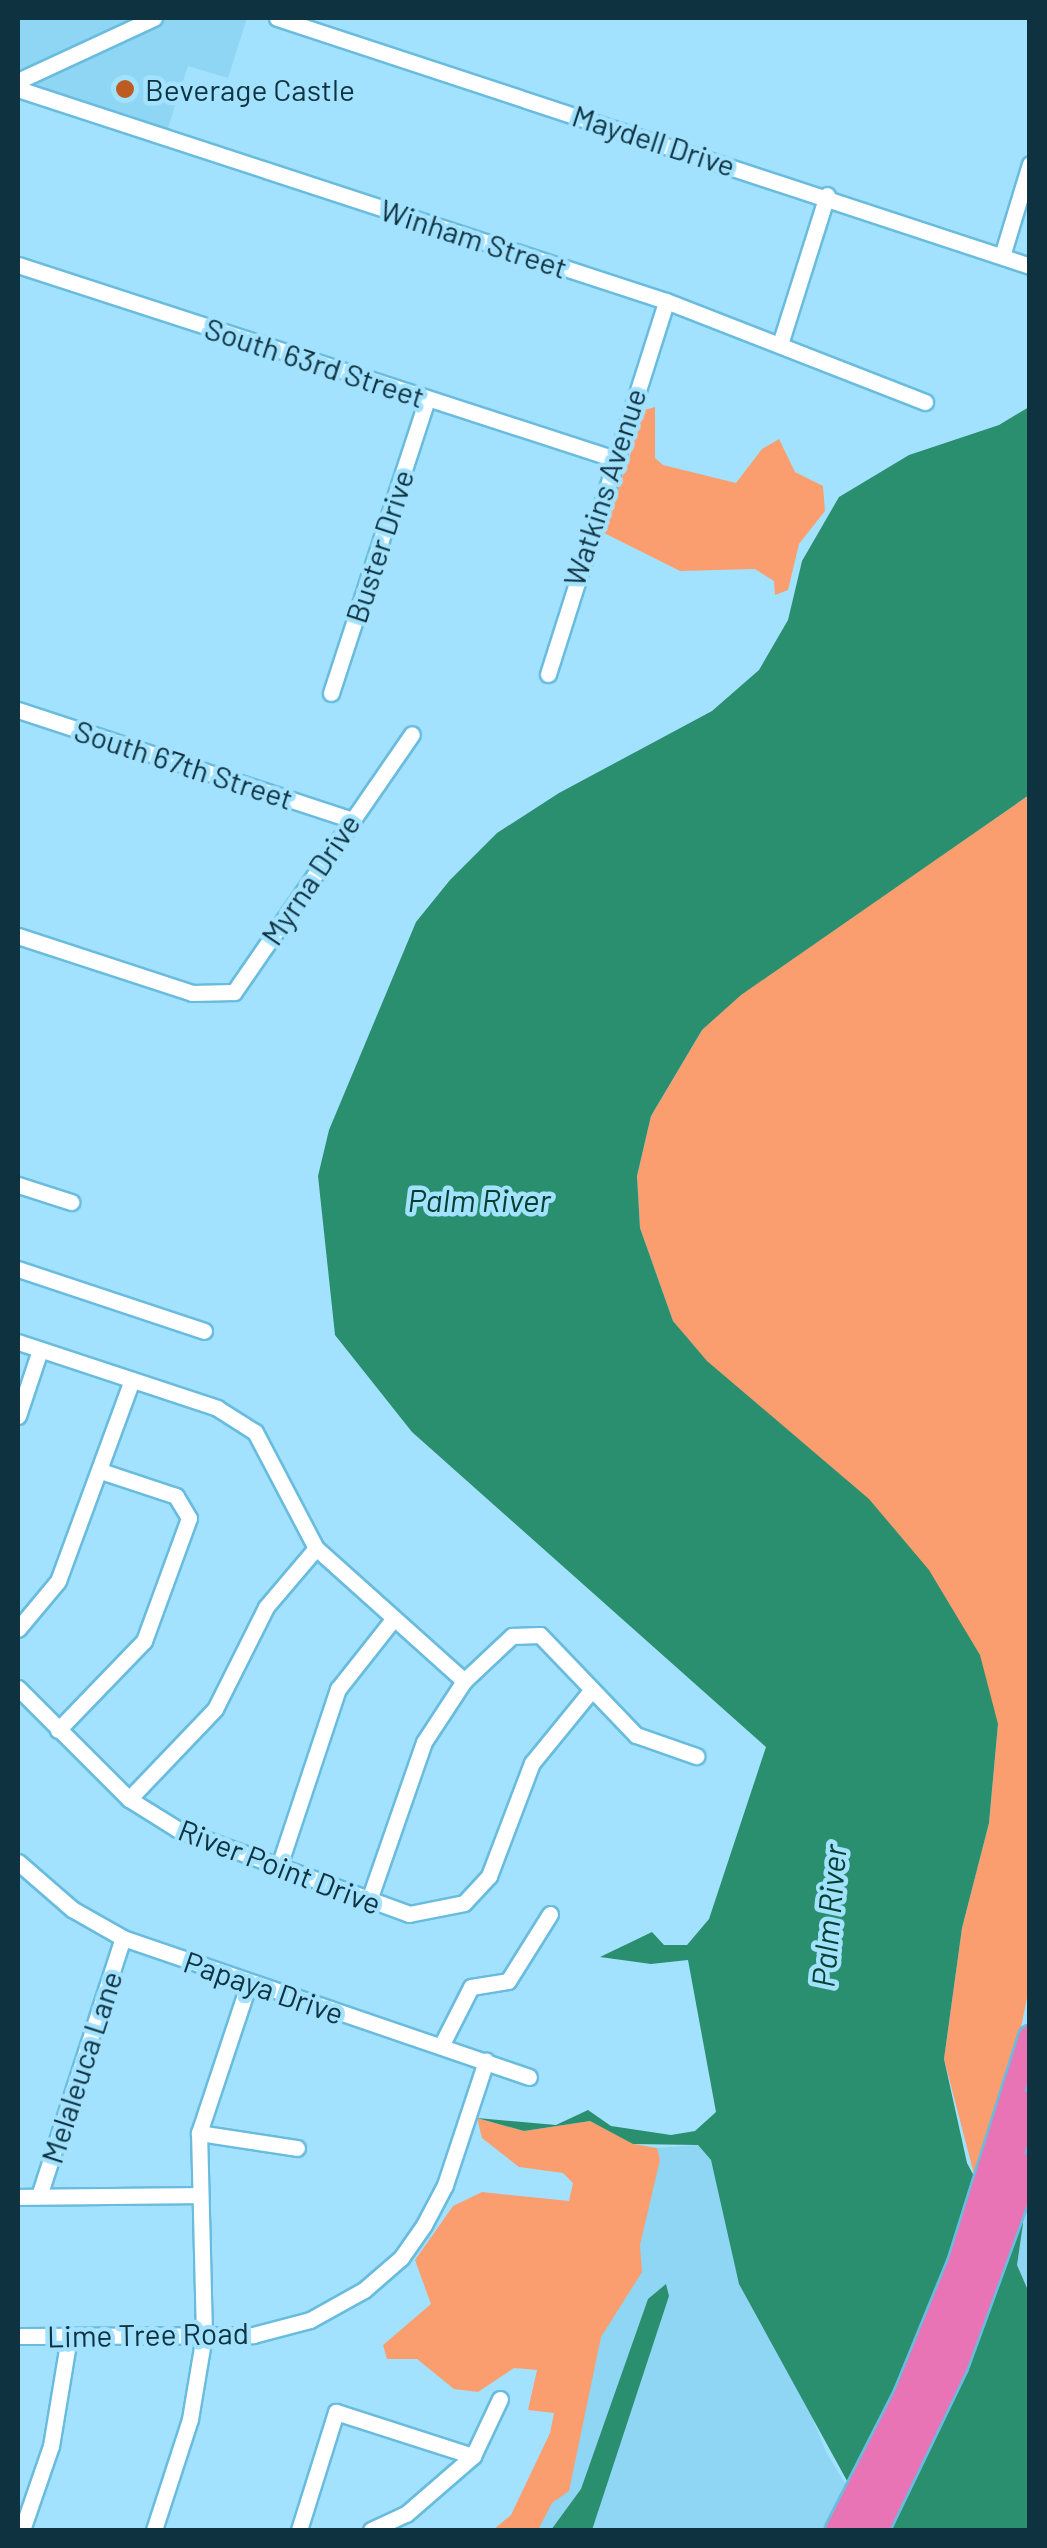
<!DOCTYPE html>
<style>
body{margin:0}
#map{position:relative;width:1047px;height:2548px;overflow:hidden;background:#a2e2ff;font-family:Barlow,sans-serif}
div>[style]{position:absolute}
.built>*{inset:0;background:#8fd5f4}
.green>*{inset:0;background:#fb9e6f}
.water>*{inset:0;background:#2a8f6f}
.roads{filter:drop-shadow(2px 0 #69bcde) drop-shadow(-2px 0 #69bcde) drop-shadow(0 2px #69bcde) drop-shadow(0 -2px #69bcde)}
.minor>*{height:15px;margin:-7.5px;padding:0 7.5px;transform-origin:7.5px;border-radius:7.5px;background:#fff}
.highway>*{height:22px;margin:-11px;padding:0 11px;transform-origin:11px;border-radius:11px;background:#e874b5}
.dots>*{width:28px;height:28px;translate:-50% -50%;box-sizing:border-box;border:5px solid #a2e2ff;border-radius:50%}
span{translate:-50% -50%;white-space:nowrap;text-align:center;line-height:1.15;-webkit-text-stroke:9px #a2e2ff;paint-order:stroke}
.poi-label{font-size:30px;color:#0e3240}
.left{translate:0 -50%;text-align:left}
.street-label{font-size:30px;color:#0e3240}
.water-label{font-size:32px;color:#053f2e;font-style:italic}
.frame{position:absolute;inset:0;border:20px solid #0e3240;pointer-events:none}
</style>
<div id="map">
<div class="built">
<i style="clip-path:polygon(18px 18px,148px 18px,18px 79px)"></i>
<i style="clip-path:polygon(157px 18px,247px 18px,228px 78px,188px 66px,165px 137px,18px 87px)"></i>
<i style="clip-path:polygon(698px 2145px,711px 2160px,826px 2452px,851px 2493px,830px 2530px,518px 2530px,552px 2467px,594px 2255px,657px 2148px)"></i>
<i style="clip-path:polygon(1029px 2169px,1029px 2295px,1017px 2266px,1023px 2224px,1018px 2207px)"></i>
</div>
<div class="green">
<i style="clip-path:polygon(655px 407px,655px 458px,663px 465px,736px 483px,762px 449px,779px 439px,795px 472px,823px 486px,825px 511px,799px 544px,788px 590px,775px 595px,774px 581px,755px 569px,680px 571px,604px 533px,608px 495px,626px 471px,641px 411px)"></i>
<i style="clip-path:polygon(1029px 795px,1029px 1988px,1005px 2107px,975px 2178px,944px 2059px,962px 1928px,989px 1823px,998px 1724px,673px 1321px,640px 1228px,637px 1176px,651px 1116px,702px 1030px,740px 995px)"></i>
<i style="clip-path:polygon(477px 2118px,524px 2131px,590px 2121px,634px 2144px,657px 2148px,660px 2160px,640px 2245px,642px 2272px,601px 2337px,569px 2491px,552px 2503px,538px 2530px,493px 2530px,511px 2515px,550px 2433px,554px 2413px,528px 2410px,537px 2370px,514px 2368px,478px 2392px,454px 2389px,417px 2359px,387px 2359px,383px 2345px,431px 2304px,415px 2260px,453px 2206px,482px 2192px,569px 2201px,573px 2183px,563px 2173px,519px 2167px,482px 2138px)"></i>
</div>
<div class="water">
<i style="clip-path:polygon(1029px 407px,1029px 795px,741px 995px,702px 1030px,651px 1116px,637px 1176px,640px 1228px,673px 1321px,707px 1361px,869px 1499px,929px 1570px,980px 1655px,998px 1724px,989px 1823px,962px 1928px,944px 2059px,967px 2163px,975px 2178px,1015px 2196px,1023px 2224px,1017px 2265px,1030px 2295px,1029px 2530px,874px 2530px,739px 2284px,711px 2160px,698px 2145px,633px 2144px,590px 2121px,524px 2131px,477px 2118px,556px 2125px,588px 2110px,611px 2126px,671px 2135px,695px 2131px,716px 2112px,688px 1960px,651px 1964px,600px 1957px,652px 1932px,664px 1945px,687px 1945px,709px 1919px,766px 1747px,412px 1432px,335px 1335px,318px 1176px,329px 1130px,416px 922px,450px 880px,497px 833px,559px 793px,712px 711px,759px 670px,788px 620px,802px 561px,839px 497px,909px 455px,999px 425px)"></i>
<i style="clip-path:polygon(666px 2284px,669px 2296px,592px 2530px,551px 2530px,581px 2489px,648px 2299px)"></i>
</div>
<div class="roads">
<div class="minor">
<i style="left:277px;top:18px;width:793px;rotate:18.23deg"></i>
<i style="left:18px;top:81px;width:150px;rotate:-24.9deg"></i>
<i style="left:18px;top:89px;width:682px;rotate:18.12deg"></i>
<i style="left:666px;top:301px;width:278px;rotate:21.3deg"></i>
<i style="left:1002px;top:256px;width:96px;rotate:-73.1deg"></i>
<i style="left:18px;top:265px;width:625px;rotate:18deg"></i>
<i style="left:781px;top:341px;width:153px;rotate:-72.5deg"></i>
<i style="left:548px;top:674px;width:391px;rotate:-72.4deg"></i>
<i style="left:331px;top:693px;width:309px;rotate:-71.9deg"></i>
<i style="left:18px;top:710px;width:349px;rotate:18.2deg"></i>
<i style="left:18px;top:936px;width:183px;rotate:18.1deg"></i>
<i style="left:192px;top:993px;width:42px;rotate:-1.4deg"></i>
<i style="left:234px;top:992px;width:313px;rotate:-55.4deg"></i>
<i style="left:18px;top:1185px;width:56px;rotate:17.8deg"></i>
<i style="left:18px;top:1269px;width:196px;rotate:18.4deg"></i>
<i style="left:18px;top:1342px;width:210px;rotate:18.3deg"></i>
<i style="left:217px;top:1408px;width:45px;rotate:32.3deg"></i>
<i style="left:255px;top:1432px;width:131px;rotate:62.3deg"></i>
<i style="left:316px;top:1548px;width:199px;rotate:41.9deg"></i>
<i style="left:18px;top:1416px;width:70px;rotate:-71.6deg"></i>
<i style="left:18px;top:1629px;width:62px;rotate:-50.2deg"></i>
<i style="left:58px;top:1581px;width:214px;rotate:-69.8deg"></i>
<i style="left:18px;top:1688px;width:157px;rotate:45deg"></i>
<i style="left:129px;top:1799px;width:57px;rotate:32deg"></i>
<i style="left:177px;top:1829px;width:247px;rotate:20.1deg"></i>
<i style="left:409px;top:1914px;width:56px;rotate:-11.3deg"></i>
<i style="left:464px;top:1903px;width:37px;rotate:-47deg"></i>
<i style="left:489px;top:1876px;width:121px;rotate:-69.2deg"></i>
<i style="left:532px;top:1763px;width:92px;rotate:-50.8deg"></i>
<i style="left:58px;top:1730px;width:124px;rotate:-46deg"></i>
<i style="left:144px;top:1641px;width:131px;rotate:-69.9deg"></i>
<i style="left:189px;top:1518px;width:26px;rotate:-121deg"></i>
<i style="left:176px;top:1496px;width:79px;rotate:-161.6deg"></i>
<i style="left:129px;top:1799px;width:124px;rotate:-46.3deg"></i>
<i style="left:215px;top:1709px;width:114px;rotate:-63.4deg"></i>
<i style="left:266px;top:1607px;width:77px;rotate:-49.7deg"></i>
<i style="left:18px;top:1862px;width:72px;rotate:41deg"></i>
<i style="left:72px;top:1909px;width:59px;rotate:29.6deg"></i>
<i style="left:123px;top:1938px;width:429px;rotate:18.9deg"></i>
<i style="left:279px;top:1866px;width:187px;rotate:-71.6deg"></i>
<i style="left:338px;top:1689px;width:90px;rotate:-51.7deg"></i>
<i style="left:369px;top:1900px;width:167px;rotate:-70.8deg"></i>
<i style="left:424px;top:1742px;width:73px;rotate:-56.7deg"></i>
<i style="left:464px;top:1681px;width:66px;rotate:-43.2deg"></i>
<i style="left:512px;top:1636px;width:28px;rotate:-2deg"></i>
<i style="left:540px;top:1635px;width:139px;rotate:46.2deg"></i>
<i style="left:636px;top:1735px;width:64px;rotate:19.3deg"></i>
<i style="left:441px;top:2046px;width:66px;rotate:-63deg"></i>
<i style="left:471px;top:1987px;width:37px;rotate:-9deg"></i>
<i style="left:508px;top:1981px;width:79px;rotate:-57.9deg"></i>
<i style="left:199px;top:2133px;width:99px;rotate:8.7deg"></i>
<i style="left:39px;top:2196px;width:271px;rotate:-72deg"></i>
<i style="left:18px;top:2197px;width:181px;rotate:-0.6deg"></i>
<i style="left:18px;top:2336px;width:235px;rotate:-0.2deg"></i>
<i style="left:253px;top:2335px;width:59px;rotate:-14.7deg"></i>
<i style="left:310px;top:2320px;width:62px;rotate:-29.1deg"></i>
<i style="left:364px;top:2290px;width:49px;rotate:-40.9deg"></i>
<i style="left:401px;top:2258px;width:40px;rotate:-55.1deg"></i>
<i style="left:424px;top:2225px;width:45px;rotate:-62.3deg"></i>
<i style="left:445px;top:2185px;width:131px;rotate:-71.7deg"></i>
<i style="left:22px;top:2530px;width:89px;rotate:-71deg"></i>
<i style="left:51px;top:2446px;width:110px;rotate:-80.6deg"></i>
<i style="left:154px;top:2530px;width:117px;rotate:-72deg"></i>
<i style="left:190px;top:2419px;width:85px;rotate:-80.5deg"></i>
<i style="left:204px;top:2335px;width:202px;rotate:-91.4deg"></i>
<i style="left:199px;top:2133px;width:158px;rotate:-71.6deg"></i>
<i style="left:299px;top:2530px;width:124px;rotate:-72.6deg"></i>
<i style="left:336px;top:2412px;width:144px;rotate:17.8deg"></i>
<i style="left:371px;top:2530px;width:38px;rotate:-25deg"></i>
<i style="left:406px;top:2514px;width:89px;rotate:-40.9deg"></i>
<i style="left:473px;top:2456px;width:63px;rotate:-64.7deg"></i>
</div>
<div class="highway">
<i style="left:837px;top:2530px;width:150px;rotate:-63.1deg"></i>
<i style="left:905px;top:2396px;width:143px;rotate:-67.8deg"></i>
<i style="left:959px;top:2264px;width:238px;rotate:-72.6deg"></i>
<i style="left:857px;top:2530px;width:254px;rotate:-65.1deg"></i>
<i style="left:964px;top:2300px;width:209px;rotate:-71.6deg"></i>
<i style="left:877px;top:2530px;width:182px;rotate:-64.3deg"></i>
<i style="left:956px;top:2366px;width:215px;rotate:-69.9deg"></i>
</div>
</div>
<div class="dots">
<i style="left:125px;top:89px;background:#bd5b20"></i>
</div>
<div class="poi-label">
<span class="left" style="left:145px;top:89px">Beverage Castle</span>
</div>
<div class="street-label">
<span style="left:654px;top:140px;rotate:18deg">Maydell Drive</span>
<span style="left:474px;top:238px;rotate:18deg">Winham Street</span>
<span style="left:315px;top:362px;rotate:18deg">South 63rd Street</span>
<span style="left:604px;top:487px;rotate:-72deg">Watkins Avenue</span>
<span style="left:379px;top:546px;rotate:-72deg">Buster Drive</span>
<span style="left:184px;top:764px;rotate:18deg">South 67th Street</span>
<span style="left:310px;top:879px;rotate:-56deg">Myrna Drive</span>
<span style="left:280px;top:1866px;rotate:21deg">River Point Drive</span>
<span style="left:264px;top:1987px;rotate:19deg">Papaya Drive</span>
<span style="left:81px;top:2067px;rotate:-72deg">Melaleuca Lane</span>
<span style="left:148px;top:2334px;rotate:-1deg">Lime Tree Road</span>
</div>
<div class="water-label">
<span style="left:479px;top:1199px">Palm River</span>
<span style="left:828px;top:1916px;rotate:-85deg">Palm River</span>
</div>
<div class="frame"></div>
</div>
